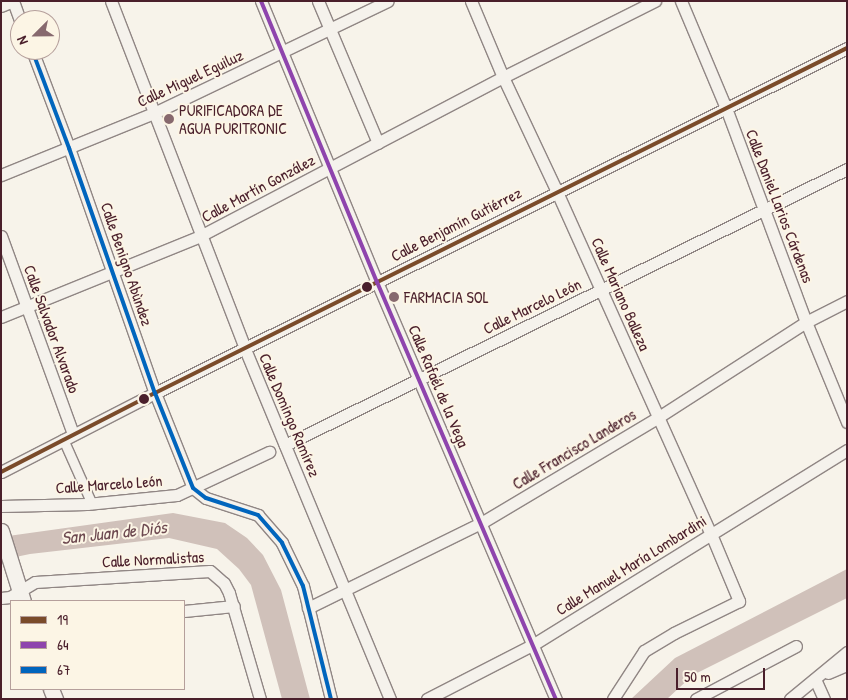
<!DOCTYPE html>
<meta charset="utf-8">
<style>
body{margin:0}
#map{position:relative;width:848px;height:700px;overflow:hidden;background:#f7f3ea;font-family:"Patrick Hand",sans-serif}
div>[style]{position:absolute}
.water>*{inset:0;background:#d0c1ba}
.roads{filter:drop-shadow(1px 0 #908684) drop-shadow(-1px 0 #908684) drop-shadow(0 1px #908684) drop-shadow(0 -1px #908684)}
.pedestrian>*{height:9px;margin:-4.5px;padding:0 4.5px;transform-origin:4.5px;border-radius:4.5px;background:#f5f2ec}
.minor>*{height:11px;margin:-5.5px;padding:0 5.5px;transform-origin:5.5px;border-radius:5.5px;background:#f5f2ec}
.tertiary>*{height:15px;margin:-7.5px;padding:0 7.5px;transform-origin:7.5px;border-radius:7.5px;background:#f5f2ec}
.bus-1>*{height:4px;margin:-2px;padding:0 2px;transform-origin:2px;border-radius:2px;background:#7a4b2a}
.bus-2>*{height:4px;margin:-2px;padding:0 2px;transform-origin:2px;border-radius:2px;background:#8e44ad}
.bus-3>*{height:4px;margin:-2px;padding:0 2px;transform-origin:2px;border-radius:2px;background:#0065bd}
.dots>*{width:14px;height:14px;translate:-50% -50%;box-sizing:border-box;border:2px solid #fcf5e5;border-radius:50%}
span{translate:-50% -50%;white-space:nowrap;text-align:center;line-height:1.15;-webkit-text-stroke:4px #fcf5e5;paint-order:stroke}
.street-label{font-size:16px;color:#4a1f2b}
.poi-label{font-size:16px;color:#4a1f2b}
.left{translate:0 -50%;text-align:left}
.water-label{font-size:18px;color:#6d4950;font-style:italic}
.frame{position:absolute;inset:0;border:2px solid #4a1f2b;pointer-events:none}
.legend{position:absolute;left:10px;top:600px;width:175px;height:90px;box-sizing:border-box;background:#fcf5e5;border:1px solid #b59f9b;margin:0;padding:6px 9px;list-style:none;font-size:15px;color:#4a1f2b}
.legend li{display:flex;align-items:center;gap:10px;height:25px}
.legend b{width:25px;border:1px solid #b59f9b}
.north{position:absolute;left:10px;top:10px;width:50px;height:50px;box-sizing:border-box;background:#fcf5e5;border:1px solid #b59f9b;border-radius:50%;rotate:247deg;font-size:14px;font-weight:700;line-height:20px;text-align:center;color:#4a1f2b}
.north::after{content:'';display:block;margin:auto;width:18px;height:22px;background:#87696e;clip-path:polygon(50% 0,100% 100%,50% 72%,0 100%)}
.scale{position:absolute;left:676px;top:668px;width:89px;height:22px;box-sizing:border-box;border:2px solid #4a1f2b;border-top:0;padding-left:6px;font-size:15px;line-height:18px;white-space:nowrap;color:#4a1f2b;-webkit-text-stroke:4px #fcf5e5;paint-order:stroke}
</style>
<div id="map">
<div class="water">
<i style="clip-path:polygon(173px 513px,225px 523px,247px 538px,263px 555px,281px 590px,310px 699px,282px 699px,251px 585px,239px 569px,217px 549px,169px 538px,30px 554px,1px 560px,1px 537px)"></i>
<i style="clip-path:polygon(847px 569px,847px 598px,693px 675px,667px 699px,631px 699px,675px 658px)"></i>
</div>
<div class="roads">
<div class="pedestrian">
<i style="left:63px;top:439px;width:71px;rotate:66deg"></i>
</div>
<div class="minor">
<i style="left:111px;top:1px;width:373px;rotate:68.9deg"></i>
<i style="left:245px;top:349px;width:379px;rotate:67.5deg"></i>
<i style="left:261px;top:1px;width:304px;rotate:67.6deg"></i>
<i style="left:377px;top:282px;width:454px;rotate:66.8deg"></i>
<i style="left:318px;top:1px;width:154px;rotate:67.1deg"></i>
<i style="left:471px;top:1px;width:82px;rotate:67.2deg"></i>
<i style="left:503px;top:77px;width:127px;rotate:64.8deg"></i>
<i style="left:557px;top:192px;width:375px;rotate:65.8deg"></i>
<i style="left:711px;top:534px;width:73px;rotate:67.3deg"></i>
<i style="left:739px;top:601px;width:72px;rotate:153.8deg"></i>
<i style="left:674px;top:633px;width:35px;rotate:149deg"></i>
<i style="left:644px;top:651px;width:57px;rotate:122.9deg"></i>
<i style="left:681px;top:1px;width:116px;rotate:67.2deg"></i>
<i style="left:726px;top:108px;width:228px;rotate:69.5deg"></i>
<i style="left:806px;top:322px;width:108px;rotate:67.7deg"></i>
<i style="left:1px;top:6px;width:13px;rotate:-23deg"></i>
<i style="left:13px;top:1px;width:20px;rotate:70deg"></i>
<i style="left:32px;top:50px;width:105px;rotate:69.3deg"></i>
<i style="left:69px;top:148px;width:260px;rotate:70.7deg"></i>
<i style="left:155px;top:393px;width:102px;rotate:68.2deg"></i>
<i style="left:193px;top:488px;width:16px;rotate:38deg"></i>
<i style="left:206px;top:498px;width:55px;rotate:18.1deg"></i>
<i style="left:258px;top:515px;width:37px;rotate:49deg"></i>
<i style="left:282px;top:543px;width:48px;rotate:64deg"></i>
<i style="left:303px;top:586px;width:116px;rotate:76.1deg"></i>
<i style="left:1px;top:175px;width:165px;rotate:-22.1deg"></i>
<i style="left:154px;top:113px;width:259px;rotate:-25.6deg"></i>
<i style="left:1px;top:236px;width:211px;rotate:70deg"></i>
<i style="left:1px;top:317px;width:215px;rotate:-22.1deg"></i>
<i style="left:200px;top:236px;width:342px;rotate:-27.7deg"></i>
<i style="left:503px;top:77px;width:170px;rotate:-26.6deg"></i>
<i style="left:285px;top:445px;width:626px;rotate:-26.16deg"></i>
<i style="left:1px;top:472px;width:173px;rotate:-27.2deg"></i>
<i style="left:155px;top:393px;width:773px;rotate:-26.5deg"></i>
<i style="left:1px;top:506px;width:86px;rotate:-1.3deg"></i>
<i style="left:87px;top:504px;width:90px;rotate:-5.7deg"></i>
<i style="left:177px;top:495px;width:102px;rotate:-25.1deg"></i>
<i style="left:1px;top:598px;width:9px;rotate:-6deg"></i>
<i style="left:10px;top:597px;width:29px;rotate:-31deg"></i>
<i style="left:35px;top:582px;width:175px;rotate:-3.6deg"></i>
<i style="left:210px;top:571px;width:18px;rotate:41deg"></i>
<i style="left:224px;top:583px;width:11px;rotate:63deg"></i>
<i style="left:229px;top:593px;width:110px;rotate:73.7deg"></i>
<i style="left:308px;top:608px;width:193px;rotate:-26.2deg"></i>
<i style="left:481px;top:523px;width:205px;rotate:-30.8deg"></i>
<i style="left:657px;top:418px;width:177px;rotate:-32.8deg"></i>
<i style="left:806px;top:322px;width:46px;rotate:-27.1deg"></i>
<i style="left:184px;top:611px;width:50px;rotate:-5.7deg"></i>
<i style="left:828px;top:673px;width:21px;rotate:-23deg"></i>
<i style="left:815px;top:679px;width:22px;rotate:66deg"></i>
<i style="left:427px;top:699px;width:120px;rotate:-27.2deg"></i>
<i style="left:534px;top:644px;width:368px;rotate:-31.8deg"></i>
<i style="left:696px;top:699px;width:113px;rotate:-27.9deg"></i>
<i style="left:790px;top:699px;width:74px;rotate:-39.5deg"></i>
</div>
<div class="tertiary">
<i style="left:1px;top:531px;width:73px;rotate:72.6deg"></i>
<i style="left:51px;top:689px;width:11px;rotate:68deg"></i>
</div>
</div>
<div class="bus-1">
<i style="left:1px;top:472px;width:173px;rotate:-27.2deg"></i>
<i style="left:155px;top:393px;width:773px;rotate:-26.5deg"></i>
</div>
<div class="bus-2">
<i style="left:261px;top:1px;width:304px;rotate:67.6deg"></i>
<i style="left:377px;top:282px;width:454px;rotate:66.8deg"></i>
</div>
<div class="bus-3">
<i style="left:32px;top:50px;width:105px;rotate:69.3deg"></i>
<i style="left:69px;top:148px;width:260px;rotate:70.7deg"></i>
<i style="left:155px;top:393px;width:102px;rotate:68.2deg"></i>
<i style="left:193px;top:488px;width:16px;rotate:38deg"></i>
<i style="left:206px;top:498px;width:55px;rotate:18.1deg"></i>
<i style="left:258px;top:515px;width:37px;rotate:49deg"></i>
<i style="left:282px;top:543px;width:48px;rotate:64deg"></i>
<i style="left:303px;top:586px;width:116px;rotate:76.1deg"></i>
</div>
<div class="dots">
<i style="left:169px;top:119px;background:#87696e"></i>
<i style="left:367px;top:287px;background:#4a1f2b"></i>
<i style="left:394px;top:297px;background:#87696e"></i>
<i style="left:144px;top:399px;background:#4a1f2b"></i>
</div>
<div class="street-label">
<span style="left:190px;top:78px;rotate:-25deg">Calle Miguel Eguiluz</span>
<span style="left:258px;top:188px;rotate:-28deg">Calle Martín González</span>
<span style="left:780px;top:206px;rotate:69deg">Calle Daniel Larios Cárdenas</span>
<span style="left:456px;top:224px;rotate:-27deg">Calle Benjamín Gutiérrez</span>
<span style="left:127px;top:264px;rotate:71deg">Calle Benigno Abùndez</span>
<span style="left:621px;top:294px;rotate:66deg">Calle Mariano Balleza</span>
<span style="left:532px;top:306px;rotate:-26deg">Calle Marcelo León</span>
<span style="left:52px;top:329px;rotate:70deg">Calle Salvador Alvarado</span>
<span style="left:439px;top:386px;rotate:67deg">Calle Rafaél de la Vega</span>
<span style="left:290px;top:415px;rotate:67deg">Calle Domingo Ramírez</span>
<span style="left:574px;top:449px;rotate:-31deg">Calle Francisco Landeros</span>
<span style="left:109px;top:484px;rotate:-4deg">Calle Marcelo León</span>
<span style="left:153px;top:559px;rotate:-3deg">Calle Normalistas</span>
<span style="left:631px;top:565px;rotate:-32deg">Calle Manuel María Lombardini</span>
</div>
<div class="poi-label">
<span class="left" style="left:179px;top:119px">PURIFICADORA DE<br>AGUA PURITRONIC</span>
<span class="left" style="left:404px;top:297px">FARMACIA SOL</span>
</div>
<div class="water-label">
<span style="left:114px;top:533px;rotate:-6deg">San Juan de Diós</span>
</div>
<div class="frame"></div>
<ul class="legend">
<li><b style="height:6px;background:#7a4b2a"></b>19</li>
<li><b style="height:6px;background:#8e44ad"></b>64</li>
<li><b style="height:6px;background:#0065bd"></b>67</li>
</ul>
<div class="north">N</div>
<div class="scale">50 m</div>
</div>
